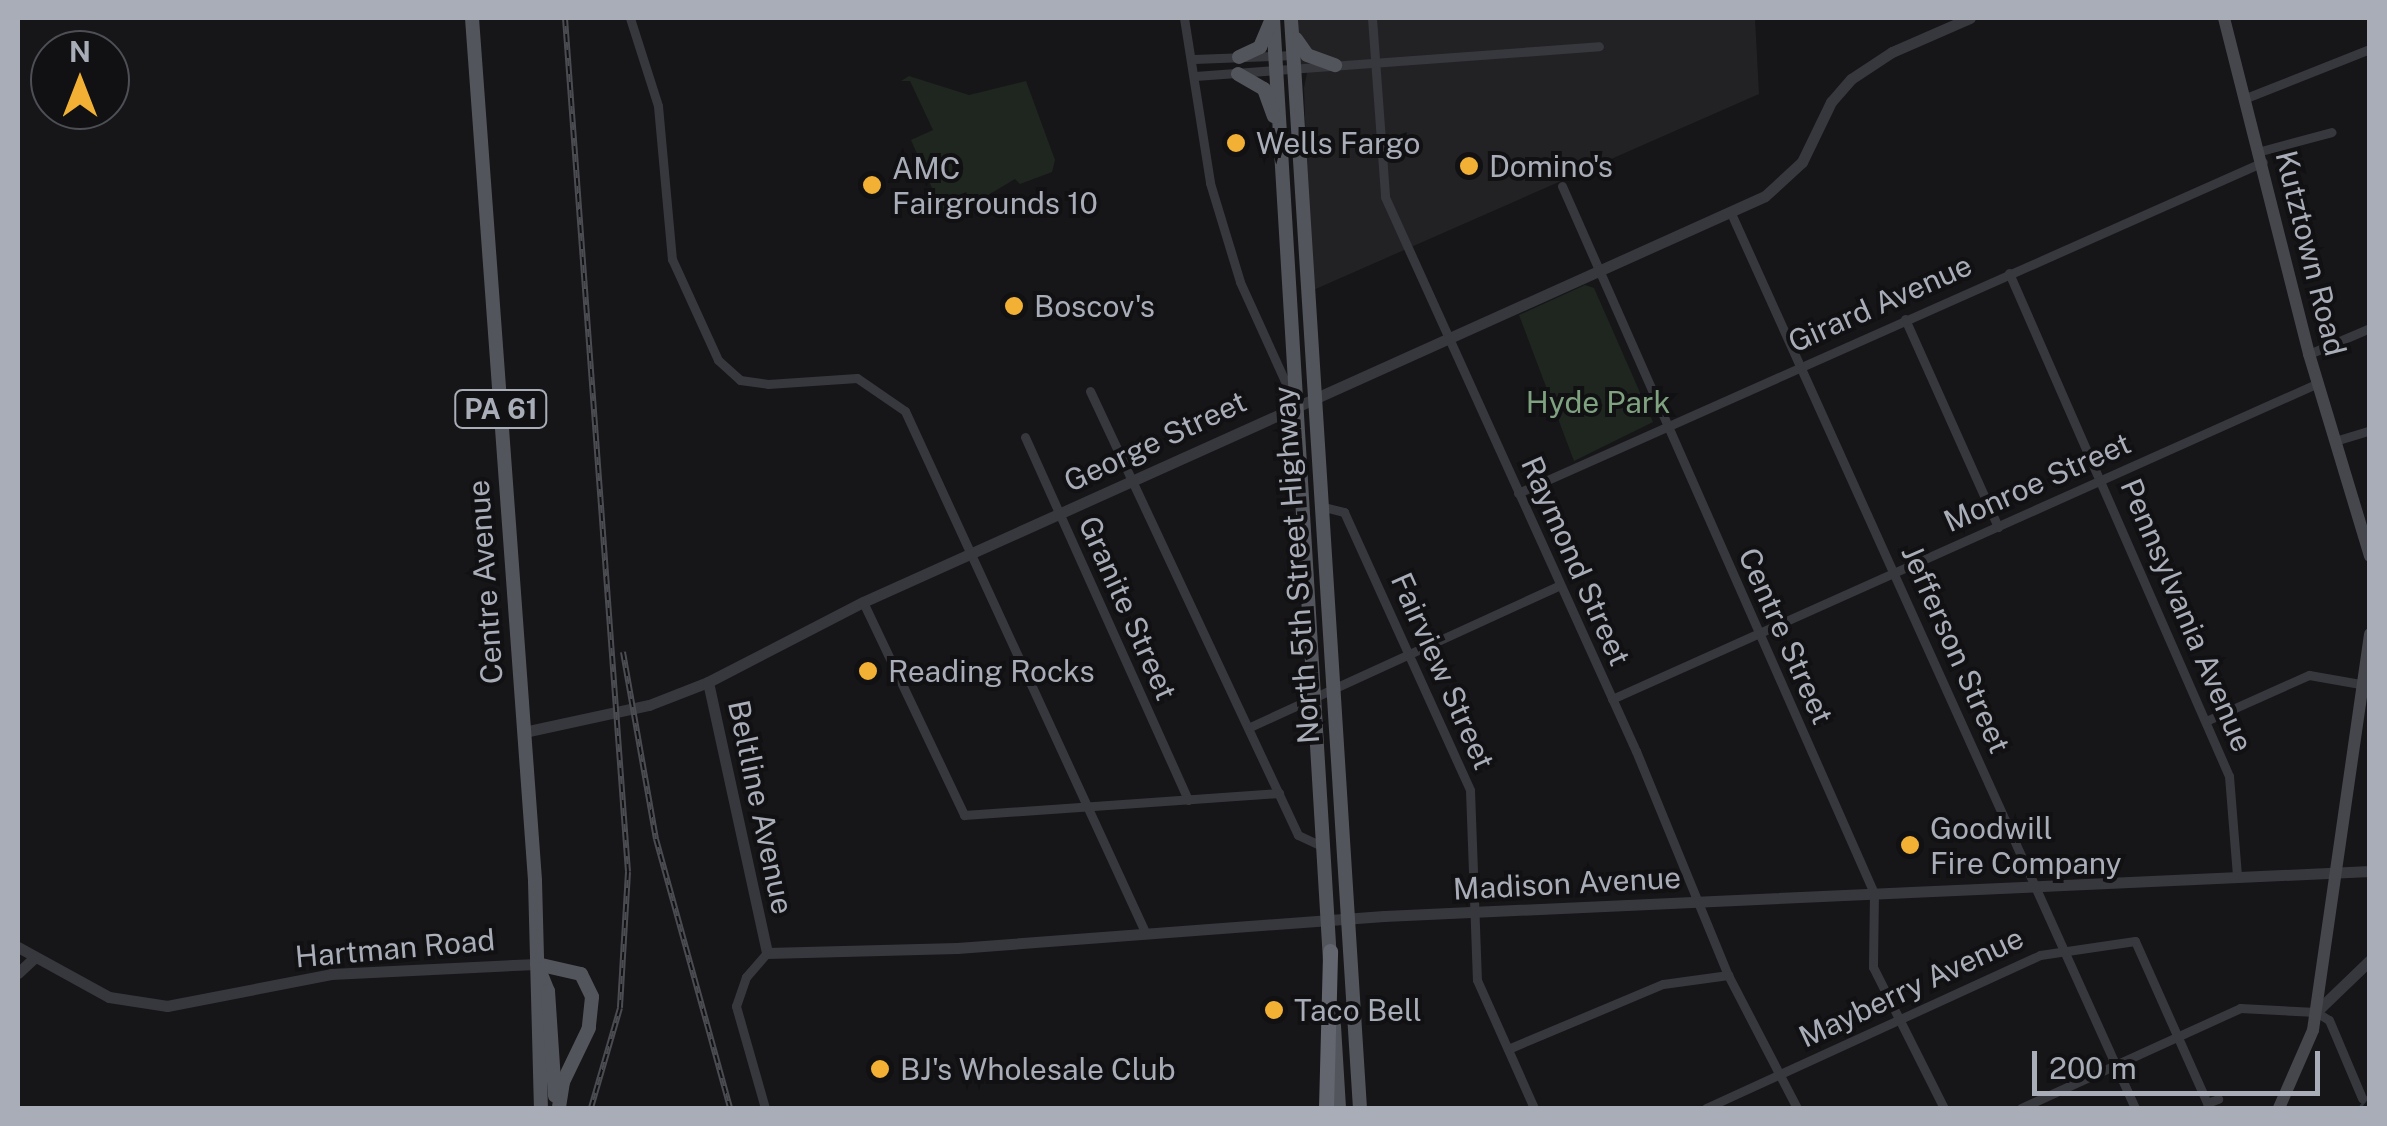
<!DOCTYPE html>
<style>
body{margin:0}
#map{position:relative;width:2387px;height:1126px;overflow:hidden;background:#161618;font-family:"Public Sans",sans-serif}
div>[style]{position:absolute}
.built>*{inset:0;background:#222225}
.green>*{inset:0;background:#1e261f}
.stream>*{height:2.5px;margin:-1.25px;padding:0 1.25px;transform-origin:1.25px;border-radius:1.25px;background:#2c353c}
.minor>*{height:9px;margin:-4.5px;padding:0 4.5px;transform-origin:4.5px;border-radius:4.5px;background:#37383d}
.tertiary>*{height:11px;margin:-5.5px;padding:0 5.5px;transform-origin:5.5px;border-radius:5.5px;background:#37383d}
.secondary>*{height:12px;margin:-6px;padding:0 6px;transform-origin:6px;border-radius:6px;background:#45474d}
.primary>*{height:14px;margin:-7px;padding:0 7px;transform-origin:7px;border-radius:7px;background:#53555c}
.motorway>*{height:15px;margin:-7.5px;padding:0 7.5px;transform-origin:7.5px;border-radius:7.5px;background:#63666e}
.rail>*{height:6px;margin-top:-3px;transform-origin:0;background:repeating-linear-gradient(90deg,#111113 0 8px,#4a4c52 0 16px);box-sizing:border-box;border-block:2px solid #4a4c52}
.dots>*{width:28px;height:28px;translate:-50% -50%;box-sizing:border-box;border:5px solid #111113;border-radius:50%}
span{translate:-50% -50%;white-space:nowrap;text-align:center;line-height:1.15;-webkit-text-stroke:8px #111113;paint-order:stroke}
.shield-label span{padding:2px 8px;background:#111113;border:2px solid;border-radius:8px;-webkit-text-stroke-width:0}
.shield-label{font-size:28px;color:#a8adb8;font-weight:700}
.poi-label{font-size:30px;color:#a8adb8}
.left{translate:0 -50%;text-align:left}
.street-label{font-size:30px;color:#a8adb8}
.park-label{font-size:30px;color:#7fa381}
.frame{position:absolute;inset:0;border:20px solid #a8adb8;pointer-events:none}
.north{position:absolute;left:30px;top:30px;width:100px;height:100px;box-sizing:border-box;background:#111113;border:2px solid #4d4f55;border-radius:50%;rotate:0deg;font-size:28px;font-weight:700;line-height:40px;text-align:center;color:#a8adb8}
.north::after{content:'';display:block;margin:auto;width:35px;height:45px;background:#f2b134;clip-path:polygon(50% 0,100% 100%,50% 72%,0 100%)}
.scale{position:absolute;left:2032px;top:1051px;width:288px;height:45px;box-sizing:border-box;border:5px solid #a8adb8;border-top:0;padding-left:12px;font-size:30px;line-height:35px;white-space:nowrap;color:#a8adb8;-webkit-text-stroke:8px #111113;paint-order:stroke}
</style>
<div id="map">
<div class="built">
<i style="clip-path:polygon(1299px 18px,1755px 18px,1759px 94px,1311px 291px,1304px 88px,1308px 68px,1296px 68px)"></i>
</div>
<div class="green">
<i style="clip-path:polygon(909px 76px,969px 95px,1026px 81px,1055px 160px,1052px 172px,1020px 184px,1015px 179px,946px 220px,911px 140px,933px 130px,910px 81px,901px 81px)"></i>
<i style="clip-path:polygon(1585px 285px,1594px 288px,1653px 422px,1574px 461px,1519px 315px)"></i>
</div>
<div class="stream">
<i style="left:2359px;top:1108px;width:19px;rotate:-54deg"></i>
</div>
<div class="minor">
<i style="left:630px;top:18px;width:92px;rotate:72.3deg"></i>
<i style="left:658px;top:106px;width:154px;rotate:84.8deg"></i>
<i style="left:672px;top:259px;width:111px;rotate:65.5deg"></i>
<i style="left:718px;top:360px;width:30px;rotate:42deg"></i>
<i style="left:740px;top:380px;width:28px;rotate:8deg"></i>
<i style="left:768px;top:384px;width:89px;rotate:-3.9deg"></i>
<i style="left:857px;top:378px;width:58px;rotate:34.5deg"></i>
<i style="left:905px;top:411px;width:576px;rotate:65.26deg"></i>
<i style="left:1184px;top:18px;width:167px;rotate:81deg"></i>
<i style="left:1210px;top:183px;width:103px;rotate:73.1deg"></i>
<i style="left:1240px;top:282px;width:131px;rotate:65.6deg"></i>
<i style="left:1372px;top:18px;width:179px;rotate:85.8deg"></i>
<i style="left:1385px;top:197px;width:608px;rotate:65.63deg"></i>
<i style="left:1636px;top:751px;width:242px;rotate:67.7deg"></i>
<i style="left:1728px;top:975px;width:150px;rotate:62.6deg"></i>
<i style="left:1194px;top:59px;width:100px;rotate:-2.3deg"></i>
<i style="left:1195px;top:76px;width:405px;rotate:-4.2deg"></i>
<i style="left:2246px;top:98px;width:133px;rotate:-21.6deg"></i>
<i style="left:2261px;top:151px;width:73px;rotate:-15deg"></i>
<i style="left:1562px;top:186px;width:773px;rotate:66.19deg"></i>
<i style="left:1874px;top:893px;width:74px;rotate:90.8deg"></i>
<i style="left:1873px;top:967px;width:158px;rotate:63.3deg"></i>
<i style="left:1730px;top:211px;width:984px;rotate:65.7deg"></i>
<i style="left:2009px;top:273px;width:549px;rotate:66.38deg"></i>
<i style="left:2229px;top:776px;width:100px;rotate:85.4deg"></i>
<i style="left:1905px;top:319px;width:228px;rotate:65.9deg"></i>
<i style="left:2309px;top:354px;width:66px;rotate:-23.1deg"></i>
<i style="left:1090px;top:391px;width:490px;rotate:64.9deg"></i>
<i style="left:1298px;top:835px;width:29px;rotate:25deg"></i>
<i style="left:1025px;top:437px;width:398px;rotate:65.8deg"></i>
<i style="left:2335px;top:441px;width:37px;rotate:-17deg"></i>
<i style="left:1518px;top:493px;width:815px;rotate:-23.96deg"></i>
<i style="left:1320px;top:506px;width:25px;rotate:14deg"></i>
<i style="left:1344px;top:512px;width:305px;rotate:65.6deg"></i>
<i style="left:1470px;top:790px;width:190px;rotate:87.9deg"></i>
<i style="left:1477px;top:980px;width:140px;rotate:66deg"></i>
<i style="left:863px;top:602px;width:236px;rotate:64.6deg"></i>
<i style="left:964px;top:815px;width:316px;rotate:-4deg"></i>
<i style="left:1612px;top:699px;width:773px;rotate:-24.11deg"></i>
<i style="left:2206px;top:721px;width:113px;rotate:-24.1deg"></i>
<i style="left:2309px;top:675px;width:52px;rotate:10deg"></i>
<i style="left:1250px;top:727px;width:341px;rotate:-24.6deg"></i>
<i style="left:1508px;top:1049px;width:168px;rotate:-22.8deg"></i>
<i style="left:1663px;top:984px;width:66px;rotate:-7.9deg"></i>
<i style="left:765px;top:1108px;width:106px;rotate:-105.9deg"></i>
<i style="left:736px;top:1006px;width:31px;rotate:-71deg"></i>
<i style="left:746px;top:977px;width:32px;rotate:-49deg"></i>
<i style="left:1706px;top:1108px;width:367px;rotate:-24.6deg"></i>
<i style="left:2040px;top:955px;width:96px;rotate:-8.4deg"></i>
<i style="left:2135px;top:941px;width:177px;rotate:66deg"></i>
<i style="left:2207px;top:1103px;width:12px;rotate:-20deg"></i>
<i style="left:2021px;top:1108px;width:241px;rotate:-24.5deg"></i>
<i style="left:2240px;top:1008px;width:76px;rotate:3deg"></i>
<i style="left:2316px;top:1012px;width:15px;rotate:32deg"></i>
<i style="left:2329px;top:1020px;width:85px;rotate:67.1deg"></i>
</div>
<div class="tertiary">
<i style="left:708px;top:682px;width:277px;rotate:77.7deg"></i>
<i style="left:767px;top:953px;width:190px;rotate:-1.5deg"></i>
<i style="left:957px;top:948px;width:428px;rotate:-4.3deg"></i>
<i style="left:1384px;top:916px;width:987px;rotate:-2.61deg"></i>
<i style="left:524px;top:732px;width:128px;rotate:-12.2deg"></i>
<i style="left:649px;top:705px;width:63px;rotate:-21.3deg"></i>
<i style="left:708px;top:682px;width:174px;rotate:-27.3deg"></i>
<i style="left:863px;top:602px;width:989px;rotate:-24.23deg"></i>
<i style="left:1765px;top:196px;width:50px;rotate:-42.6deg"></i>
<i style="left:1802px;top:162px;width:67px;rotate:-64.2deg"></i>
<i style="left:1831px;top:102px;width:30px;rotate:-49deg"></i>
<i style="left:1851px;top:79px;width:49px;rotate:-33.4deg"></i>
<i style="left:1892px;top:52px;width:85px;rotate:-23.6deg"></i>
<i style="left:18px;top:947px;width:104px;rotate:28.8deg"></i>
<i style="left:109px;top:997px;width:59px;rotate:8.8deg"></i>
<i style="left:167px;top:1006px;width:167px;rotate:-11deg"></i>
<i style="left:331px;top:974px;width:206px;rotate:-2.8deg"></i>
<i style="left:18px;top:973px;width:23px;rotate:-43deg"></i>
<i style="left:2316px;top:1012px;width:75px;rotate:-43.9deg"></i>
</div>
<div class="secondary">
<i style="left:2224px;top:18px;width:347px;rotate:75.8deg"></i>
<i style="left:2309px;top:354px;width:211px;rotate:73.2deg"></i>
<i style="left:2279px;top:1108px;width:85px;rotate:-66.4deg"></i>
<i style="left:2313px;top:1030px;width:400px;rotate:-81.8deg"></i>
</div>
<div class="primary">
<i style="left:472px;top:18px;width:865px;rotate:85.82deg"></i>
<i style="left:535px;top:881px;width:227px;rotate:88.5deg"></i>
<i style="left:1273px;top:18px;width:944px;rotate:86.54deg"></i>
<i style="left:1291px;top:18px;width:1092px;rotate:86.38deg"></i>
<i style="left:1296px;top:39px;width:19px;rotate:55deg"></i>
<i style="left:1307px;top:55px;width:30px;rotate:20deg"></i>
<i style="left:1239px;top:57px;width:23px;rotate:-25deg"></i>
<i style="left:1260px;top:47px;width:26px;rotate:-67deg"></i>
<i style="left:1238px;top:74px;width:30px;rotate:30deg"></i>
<i style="left:1264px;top:89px;width:29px;rotate:70deg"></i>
<i style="left:537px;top:964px;width:45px;rotate:12.8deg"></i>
<i style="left:581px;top:974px;width:25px;rotate:64deg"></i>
<i style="left:592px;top:997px;width:31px;rotate:96deg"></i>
<i style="left:589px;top:1028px;width:60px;rotate:115.7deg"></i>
<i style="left:563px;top:1082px;width:26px;rotate:99deg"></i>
<i style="left:539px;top:969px;width:24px;rotate:68deg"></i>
<i style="left:548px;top:991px;width:105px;rotate:86.2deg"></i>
<i style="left:1334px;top:1026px;width:82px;rotate:86.5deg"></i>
</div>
<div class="motorway">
<i style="left:1326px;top:1108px;width:157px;rotate:-88.5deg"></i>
</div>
<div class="rail">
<i style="left:565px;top:18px;width:856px;rotate:85.78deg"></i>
<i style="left:628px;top:872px;width:136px;rotate:93.4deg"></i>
<i style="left:620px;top:1008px;width:104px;rotate:106.2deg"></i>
<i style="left:623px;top:652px;width:190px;rotate:80deg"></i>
<i style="left:656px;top:839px;width:279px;rotate:74.6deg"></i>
</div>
<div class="dots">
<i style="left:1236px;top:143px;background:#f2b134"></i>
<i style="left:1469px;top:166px;background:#f2b134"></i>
<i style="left:872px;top:185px;background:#f2b134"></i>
<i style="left:1014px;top:306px;background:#f2b134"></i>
<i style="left:868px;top:671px;background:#f2b134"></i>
<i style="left:1910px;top:845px;background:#f2b134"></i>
<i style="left:1274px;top:1010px;background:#f2b134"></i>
<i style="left:880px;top:1069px;background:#f2b134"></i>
</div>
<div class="shield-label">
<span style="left:501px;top:409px">PA 61</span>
</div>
<div class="poi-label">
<span class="left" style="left:1256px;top:143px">Wells Fargo</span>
<span class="left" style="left:1489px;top:166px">Domino's</span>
<span class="left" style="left:892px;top:185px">AMC<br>Fairgrounds 10</span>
<span class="left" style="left:1034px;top:306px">Boscov's</span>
<span class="left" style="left:888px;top:671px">Reading Rocks</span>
<span class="left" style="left:1930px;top:845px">Goodwill<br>Fire Company</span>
<span class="left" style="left:1294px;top:1010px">Taco Bell</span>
<span class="left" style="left:900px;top:1069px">BJ's Wholesale Club</span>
</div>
<div class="street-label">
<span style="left:2311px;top:253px;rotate:76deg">Kutztown Road</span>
<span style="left:1880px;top:303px;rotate:-24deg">Girard Avenue</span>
<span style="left:1155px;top:441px;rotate:-25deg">George Street</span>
<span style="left:2037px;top:482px;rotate:-24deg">Monroe Street</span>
<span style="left:1576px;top:561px;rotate:66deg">Raymond Street</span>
<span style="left:1296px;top:565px;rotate:-94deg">North 5th Street Highway</span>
<span style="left:485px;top:582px;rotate:-94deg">Centre Avenue</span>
<span style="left:1128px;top:608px;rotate:66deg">Granite Street</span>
<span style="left:2187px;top:615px;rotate:67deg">Pennsylvania Avenue</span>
<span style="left:1786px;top:636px;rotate:66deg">Centre Street</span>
<span style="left:1956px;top:649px;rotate:66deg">Jefferson Street</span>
<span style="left:1443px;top:671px;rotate:66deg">Fairview Street</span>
<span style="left:761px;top:807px;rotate:78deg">Beltline Avenue</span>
<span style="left:1567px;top:883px;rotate:-3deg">Madison Avenue</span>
<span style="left:395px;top:948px;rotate:-5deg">Hartman Road</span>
<span style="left:1911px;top:987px;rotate:-25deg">Mayberry Avenue</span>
</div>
<div class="park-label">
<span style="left:1598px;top:402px">Hyde Park</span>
</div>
<div class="frame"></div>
<div class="north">N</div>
<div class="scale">200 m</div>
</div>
